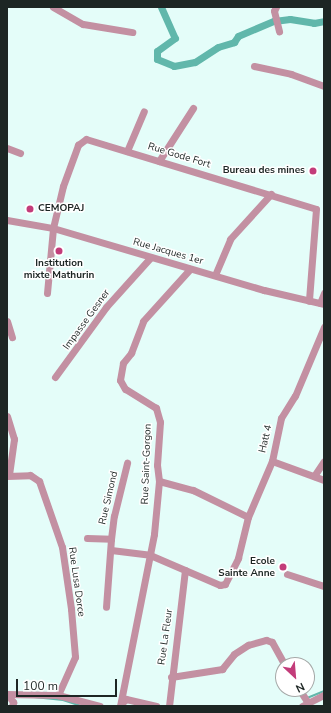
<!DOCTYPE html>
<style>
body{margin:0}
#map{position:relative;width:331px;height:713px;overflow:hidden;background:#e4fdf9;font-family:"Nunito Sans",sans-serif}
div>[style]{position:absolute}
.stream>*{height:2px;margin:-1px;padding:0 1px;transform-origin:1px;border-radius:1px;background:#61b7ab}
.canal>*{height:7px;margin:-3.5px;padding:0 3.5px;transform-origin:3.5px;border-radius:3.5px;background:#61b7ab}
.street>*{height:7px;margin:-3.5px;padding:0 3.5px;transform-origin:3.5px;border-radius:3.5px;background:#c390a2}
.dots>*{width:11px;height:11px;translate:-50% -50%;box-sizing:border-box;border:2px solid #fff;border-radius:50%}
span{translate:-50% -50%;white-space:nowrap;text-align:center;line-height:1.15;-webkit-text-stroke:3px #fff;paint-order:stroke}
.street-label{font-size:10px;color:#1d2624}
.poi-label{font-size:10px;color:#1d2624;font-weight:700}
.right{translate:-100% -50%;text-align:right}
.left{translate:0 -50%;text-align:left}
.frame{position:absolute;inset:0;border:8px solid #1d2624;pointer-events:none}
.north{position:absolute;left:275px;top:657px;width:40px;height:40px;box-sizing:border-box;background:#fff;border:1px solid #a5a8a7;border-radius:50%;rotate:154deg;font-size:11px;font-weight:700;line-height:16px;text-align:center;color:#1d2624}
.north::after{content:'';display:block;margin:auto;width:14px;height:18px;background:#c33c7a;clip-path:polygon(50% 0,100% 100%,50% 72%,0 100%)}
.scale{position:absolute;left:16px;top:679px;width:101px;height:18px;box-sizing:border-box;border:2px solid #1d2624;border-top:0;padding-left:5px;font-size:12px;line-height:14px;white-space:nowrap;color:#1d2624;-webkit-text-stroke:3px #fff;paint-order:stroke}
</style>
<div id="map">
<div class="stream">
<i style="left:34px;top:697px;width:29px;rotate:6deg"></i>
<i style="left:63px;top:700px;width:20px;rotate:18deg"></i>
<i style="left:307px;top:698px;width:18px;rotate:-22deg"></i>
</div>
<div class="canal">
<i style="left:161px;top:7px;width:34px;rotate:66deg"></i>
<i style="left:175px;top:38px;width:22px;rotate:144deg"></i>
<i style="left:157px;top:51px;width:8px;rotate:90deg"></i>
<i style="left:157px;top:59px;width:18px;rotate:22deg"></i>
<i style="left:174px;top:66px;width:21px;rotate:-11deg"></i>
<i style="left:195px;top:62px;width:27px;rotate:-33deg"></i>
<i style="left:218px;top:47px;width:17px;rotate:-17deg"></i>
<i style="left:234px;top:42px;width:7px;rotate:-56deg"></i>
<i style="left:238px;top:36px;width:39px;rotate:-23deg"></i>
<i style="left:274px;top:21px;width:16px;rotate:-7deg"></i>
<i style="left:290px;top:19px;width:24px;rotate:9deg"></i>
<i style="left:314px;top:23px;width:10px;rotate:-11deg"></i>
</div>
<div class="street">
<i style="left:53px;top:7px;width:34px;rotate:30deg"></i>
<i style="left:83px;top:24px;width:50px;rotate:9.3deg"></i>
<i style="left:276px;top:7px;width:4px;rotate:117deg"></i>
<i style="left:274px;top:11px;width:21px;rotate:76deg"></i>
<i style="left:254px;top:66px;width:38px;rotate:12deg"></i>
<i style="left:291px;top:74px;width:35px;rotate:20deg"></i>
<i style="left:7px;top:148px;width:14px;rotate:21deg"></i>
<i style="left:127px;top:151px;width:43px;rotate:-67deg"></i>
<i style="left:159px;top:161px;width:63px;rotate:-57.3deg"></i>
<i style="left:7px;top:220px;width:47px;rotate:9.9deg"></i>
<i style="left:53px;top:228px;width:220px;rotate:16.4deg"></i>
<i style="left:264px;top:290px;width:62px;rotate:13.1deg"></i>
<i style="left:215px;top:275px;width:39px;rotate:-67deg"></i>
<i style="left:230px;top:239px;width:61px;rotate:-47.7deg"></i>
<i style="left:47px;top:293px;width:65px;rotate:-84.7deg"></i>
<i style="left:53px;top:228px;width:43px;rotate:-76.6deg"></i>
<i style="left:63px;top:186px;width:44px;rotate:-69.9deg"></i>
<i style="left:78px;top:145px;width:10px;rotate:-37deg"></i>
<i style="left:86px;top:139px;width:240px;rotate:16.9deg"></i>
<i style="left:316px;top:209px;width:92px;rotate:94.4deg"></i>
<i style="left:320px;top:303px;width:11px;rotate:-68deg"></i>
<i style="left:7px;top:321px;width:17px;rotate:73deg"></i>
<i style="left:55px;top:377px;width:87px;rotate:-53.9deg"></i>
<i style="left:106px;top:307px;width:67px;rotate:-48deg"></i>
<i style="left:7px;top:416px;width:24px;rotate:73deg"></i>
<i style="left:14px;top:439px;width:36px;rotate:98deg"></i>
<i style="left:272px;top:461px;width:55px;rotate:20.1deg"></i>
<i style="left:7px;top:476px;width:23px;rotate:-2deg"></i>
<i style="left:30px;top:475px;width:11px;rotate:34deg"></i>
<i style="left:39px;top:481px;width:70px;rotate:70.8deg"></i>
<i style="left:62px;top:547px;width:63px;rotate:81.7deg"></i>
<i style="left:71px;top:609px;width:48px;rotate:85.2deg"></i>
<i style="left:75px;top:657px;width:42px;rotate:114.1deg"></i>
<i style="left:314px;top:476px;width:18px;rotate:-56deg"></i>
<i style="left:159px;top:481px;width:35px;rotate:15deg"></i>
<i style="left:193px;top:490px;width:61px;rotate:26.1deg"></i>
<i style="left:87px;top:538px;width:24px;rotate:2deg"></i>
<i style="left:111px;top:539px;width:68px;rotate:94.2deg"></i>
<i style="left:111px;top:539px;width:23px;rotate:-83deg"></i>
<i style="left:114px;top:516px;width:55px;rotate:-76.2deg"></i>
<i style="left:111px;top:550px;width:39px;rotate:7deg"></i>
<i style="left:150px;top:555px;width:76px;rotate:23.2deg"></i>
<i style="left:220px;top:585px;width:5px;rotate:-11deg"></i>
<i style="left:225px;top:584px;width:29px;rotate:-63deg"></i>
<i style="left:238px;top:558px;width:42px;rotate:-76.3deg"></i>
<i style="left:248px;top:517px;width:61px;rotate:-66.8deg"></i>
<i style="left:272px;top:461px;width:44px;rotate:-78.2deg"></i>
<i style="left:281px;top:418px;width:26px;rotate:-58deg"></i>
<i style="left:295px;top:396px;width:75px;rotate:-67.2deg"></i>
<i style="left:287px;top:574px;width:39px;rotate:18deg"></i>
<i style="left:171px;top:677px;width:52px;rotate:-8.9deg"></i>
<i style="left:222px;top:669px;width:19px;rotate:-51deg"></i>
<i style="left:234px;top:654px;width:17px;rotate:-33deg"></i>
<i style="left:248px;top:645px;width:19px;rotate:-16deg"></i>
<i style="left:266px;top:640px;width:6px;rotate:18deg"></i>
<i style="left:272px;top:642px;width:26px;rotate:61deg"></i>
<i style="left:299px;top:689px;width:17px;rotate:57deg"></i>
<i style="left:7px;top:694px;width:51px;rotate:1.1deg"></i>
<i style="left:58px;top:695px;width:43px;rotate:14.7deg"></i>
<i style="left:8px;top:695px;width:9px;rotate:54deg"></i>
<i style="left:13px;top:702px;width:4px;rotate:104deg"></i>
<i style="left:121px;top:704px;width:7px;rotate:-45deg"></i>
<i style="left:126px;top:699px;width:31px;rotate:13deg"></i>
<i style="left:120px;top:706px;width:175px;rotate:-78.8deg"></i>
<i style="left:154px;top:534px;width:53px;rotate:-84.6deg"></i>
<i style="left:159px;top:481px;width:16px;rotate:-97deg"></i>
<i style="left:157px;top:465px;width:43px;rotate:-86deg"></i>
<i style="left:160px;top:422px;width:15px;rotate:-106deg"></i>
<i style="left:156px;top:408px;width:36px;rotate:-148deg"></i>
<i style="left:125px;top:389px;width:10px;rotate:-119deg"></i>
<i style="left:120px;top:380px;width:17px;rotate:-80deg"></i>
<i style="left:123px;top:363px;width:13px;rotate:-51deg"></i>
<i style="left:131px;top:353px;width:34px;rotate:-69deg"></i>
<i style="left:143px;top:321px;width:70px;rotate:-47.9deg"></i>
<i style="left:169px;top:706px;width:137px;rotate:-83.3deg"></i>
<i style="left:302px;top:706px;width:25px;rotate:-27deg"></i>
</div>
<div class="dots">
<i style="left:313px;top:171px;background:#c33c7a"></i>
<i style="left:30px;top:209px;background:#c33c7a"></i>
<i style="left:59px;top:251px;background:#c33c7a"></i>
<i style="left:283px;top:567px;background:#c33c7a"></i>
</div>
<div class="street-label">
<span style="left:179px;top:156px;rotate:17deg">Rue Gode Fort</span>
<span style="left:168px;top:252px;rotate:16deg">Rue Jacques 1er</span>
<span style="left:87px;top:320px;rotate:-54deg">Impasse Gesner</span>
<span style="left:266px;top:439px;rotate:-77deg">Hatt 4</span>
<span style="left:147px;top:464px;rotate:-88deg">Rue Saint-Gorgon</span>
<span style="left:109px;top:498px;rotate:-77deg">Rue Simond</span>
<span style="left:76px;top:582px;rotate:82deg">Rue Lusa Dorce</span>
<span style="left:166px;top:637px;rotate:-82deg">Rue La Fleur</span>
</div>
<div class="poi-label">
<span class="right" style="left:305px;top:171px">Bureau des mines</span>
<span class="left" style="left:38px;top:209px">CEMOPAJ</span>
<span style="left:59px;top:269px">Institution<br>mixte Mathurin</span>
<span class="right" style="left:275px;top:567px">Ecole<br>Sainte Anne</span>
</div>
<div class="frame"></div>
<div class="north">N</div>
<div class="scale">100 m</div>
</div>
